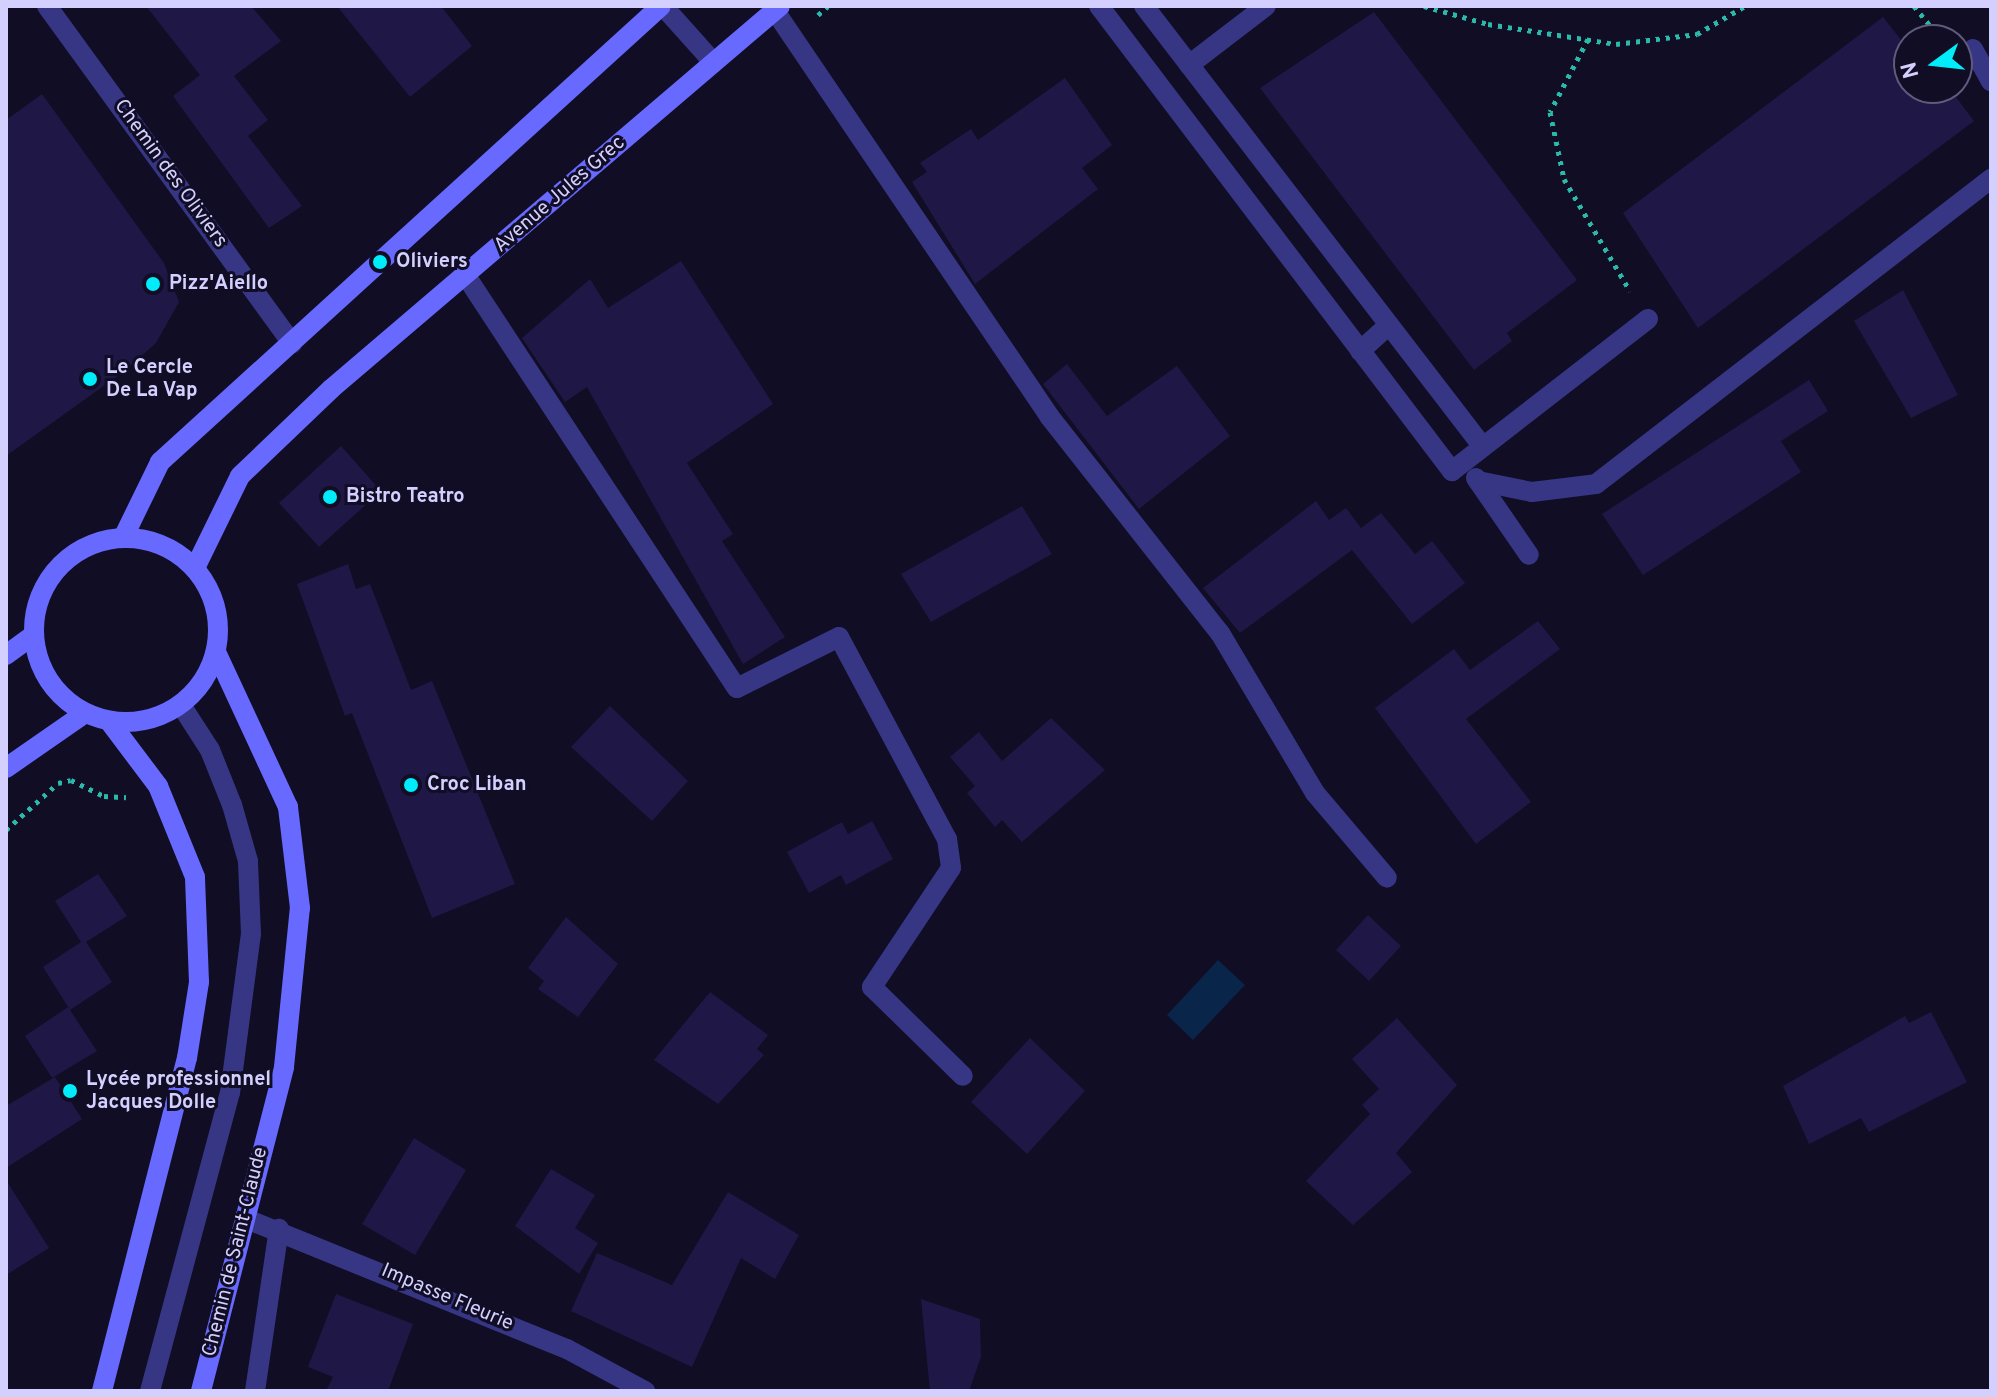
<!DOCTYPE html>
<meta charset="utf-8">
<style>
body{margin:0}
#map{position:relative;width:1997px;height:1397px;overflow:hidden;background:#100d24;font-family:Overpass,sans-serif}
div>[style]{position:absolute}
.water>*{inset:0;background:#0a254a}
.building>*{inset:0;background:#1f1846}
.path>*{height:5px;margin-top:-2.5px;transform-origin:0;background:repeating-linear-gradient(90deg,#29baab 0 4px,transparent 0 10px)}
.lane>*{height:20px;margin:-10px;padding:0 10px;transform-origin:10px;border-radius:10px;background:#363685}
.street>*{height:20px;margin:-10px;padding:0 10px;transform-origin:10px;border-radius:10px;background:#363685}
.secondary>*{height:20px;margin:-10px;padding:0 10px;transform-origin:10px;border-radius:10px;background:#6769ff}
.secondary>.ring{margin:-10px;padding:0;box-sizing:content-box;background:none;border:20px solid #6769ff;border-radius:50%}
.dots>*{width:22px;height:22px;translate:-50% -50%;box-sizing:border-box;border:4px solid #100d24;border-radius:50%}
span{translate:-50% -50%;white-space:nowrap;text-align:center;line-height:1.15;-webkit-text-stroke:6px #100d24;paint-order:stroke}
.street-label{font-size:20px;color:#d3d0ff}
.poi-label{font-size:20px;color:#d3d0ff;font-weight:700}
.left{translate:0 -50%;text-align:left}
.frame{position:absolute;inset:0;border:8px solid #d3d0ff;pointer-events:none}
.north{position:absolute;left:1893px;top:24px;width:80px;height:80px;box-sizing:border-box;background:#100d24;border:2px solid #5e5b7c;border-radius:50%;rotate:255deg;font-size:22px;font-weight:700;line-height:32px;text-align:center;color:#d3d0ff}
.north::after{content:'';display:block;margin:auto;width:28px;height:36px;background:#00ecfb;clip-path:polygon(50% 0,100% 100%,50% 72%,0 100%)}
</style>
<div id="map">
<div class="water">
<i style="clip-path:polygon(1218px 960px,1245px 985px,1193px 1040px,1167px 1015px)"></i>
</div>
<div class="building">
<i style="clip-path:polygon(146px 6px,251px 6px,281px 41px,234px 76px,268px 120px,248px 136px,302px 206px,269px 228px,173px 96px,200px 75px)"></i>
<i style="clip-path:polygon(337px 6px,441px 6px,472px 46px,410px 97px)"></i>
<i style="clip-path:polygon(1374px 12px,1577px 280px,1507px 333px,1512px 341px,1474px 370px,1260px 88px)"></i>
<i style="clip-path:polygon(1883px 17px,1909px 50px,1909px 88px,1949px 88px,1974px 121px,1698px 328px,1623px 213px)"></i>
<i style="clip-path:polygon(1065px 78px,1112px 145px,1082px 168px,1098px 189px,975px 284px,912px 182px,927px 172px,920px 163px,971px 129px,978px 140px)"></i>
<i style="clip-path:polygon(42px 94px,164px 263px,179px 302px,156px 343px,123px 372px,6px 456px,6px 120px)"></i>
<i style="clip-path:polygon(681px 261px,773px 404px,687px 463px,733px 534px,722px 541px,785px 637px,743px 664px,587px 387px,565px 402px,522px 338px,590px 279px,608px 308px)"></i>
<i style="clip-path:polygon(1903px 290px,1958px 395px,1911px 418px,1854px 321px)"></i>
<i style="clip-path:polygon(1067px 364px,1107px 416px,1177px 366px,1230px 436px,1139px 509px,1043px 384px)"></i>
<i style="clip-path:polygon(1809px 380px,1828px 411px,1781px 441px,1801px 472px,1643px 575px,1602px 514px)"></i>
<i style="clip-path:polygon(341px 446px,381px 491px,319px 547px,279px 503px)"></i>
<i style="clip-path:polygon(1316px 501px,1329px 520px,1346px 508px,1361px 528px,1381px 513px,1415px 554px,1432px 541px,1465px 583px,1412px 624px,1352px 550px,1240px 633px,1203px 588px)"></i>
<i style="clip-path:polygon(1022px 506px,1052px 554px,931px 622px,901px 574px)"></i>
<i style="clip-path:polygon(348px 564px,356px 589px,370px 584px,411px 690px,432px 681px,515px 884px,432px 918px,352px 713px,345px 716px,297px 584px)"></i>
<i style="clip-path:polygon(1538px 621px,1560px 649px,1466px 719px,1531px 802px,1476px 844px,1375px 708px,1454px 649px,1470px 670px)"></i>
<i style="clip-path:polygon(610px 706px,688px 781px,652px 821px,571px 747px)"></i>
<i style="clip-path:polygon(1051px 718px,1105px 770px,1022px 842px,1002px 820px,995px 827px,967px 793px,975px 786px,950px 757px,979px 732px,1002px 761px)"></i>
<i style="clip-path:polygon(872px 821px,893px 859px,846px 885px,841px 875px,809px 893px,787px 852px,842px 822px,848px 834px)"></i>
<i style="clip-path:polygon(98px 874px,127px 916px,86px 942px,112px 982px,70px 1010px,43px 967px,81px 942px,55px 901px)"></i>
<i style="clip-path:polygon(1368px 915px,1401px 946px,1369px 981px,1336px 950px)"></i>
<i style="clip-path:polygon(566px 917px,618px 964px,578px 1017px,538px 989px,544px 981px,528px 968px)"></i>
<i style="clip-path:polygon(710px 992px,768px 1035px,757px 1049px,764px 1055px,718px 1104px,654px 1060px)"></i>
<i style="clip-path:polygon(68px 1007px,97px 1051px,52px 1078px,25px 1036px)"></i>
<i style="clip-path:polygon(1931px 1012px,1967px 1082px,1869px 1132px,1861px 1118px,1809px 1144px,1783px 1086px,1905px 1016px,1909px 1023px)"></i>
<i style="clip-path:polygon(1397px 1018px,1457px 1085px,1396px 1153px,1412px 1172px,1353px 1225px,1306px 1181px,1370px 1114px,1362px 1105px,1379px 1089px,1352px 1059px)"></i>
<i style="clip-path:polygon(1030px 1038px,1085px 1091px,1027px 1154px,971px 1102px)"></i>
<i style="clip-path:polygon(55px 1077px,82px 1119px,6px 1168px,6px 1106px)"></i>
<i style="clip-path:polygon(414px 1138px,466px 1170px,415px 1255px,362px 1224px)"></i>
<i style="clip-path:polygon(551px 1169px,595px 1195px,575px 1228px,598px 1243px,579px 1274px,515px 1226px)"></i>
<i style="clip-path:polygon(6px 1180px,49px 1248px,6px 1275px)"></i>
<i style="clip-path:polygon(728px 1192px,799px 1235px,775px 1279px,741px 1258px,692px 1367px,571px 1311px,597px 1253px,672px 1285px)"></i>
<i style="clip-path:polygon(336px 1294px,413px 1324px,388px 1391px,326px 1391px,333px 1377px,308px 1367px)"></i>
<i style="clip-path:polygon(921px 1299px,980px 1319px,981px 1357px,969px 1391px,930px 1391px)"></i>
</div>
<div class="path">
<i style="left:1424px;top:6px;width:66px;rotate:15.7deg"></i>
<i style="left:1488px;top:24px;width:130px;rotate:8.9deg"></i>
<i style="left:1616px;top:44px;width:82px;rotate:-7deg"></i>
<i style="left:1697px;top:34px;width:56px;rotate:-30.3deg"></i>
<i style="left:1914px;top:6px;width:43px;rotate:50.7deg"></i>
<i style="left:818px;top:15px;width:13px;rotate:-42deg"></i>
<i style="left:1588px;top:39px;width:82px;rotate:117.5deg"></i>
<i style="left:1550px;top:112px;width:68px;rotate:78.2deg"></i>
<i style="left:1564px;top:179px;width:130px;rotate:59.5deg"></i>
<i style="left:6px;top:830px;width:70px;rotate:-42.1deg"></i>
<i style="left:58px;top:783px;width:13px;rotate:-13deg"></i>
<i style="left:71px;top:780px;width:37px;rotate:26deg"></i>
<i style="left:104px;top:796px;width:22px;rotate:3deg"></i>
</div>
<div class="lane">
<i style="left:150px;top:1391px;width:309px;rotate:-75deg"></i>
<i style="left:230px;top:1093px;width:160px;rotate:-82.5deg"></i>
<i style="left:251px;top:934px;width:73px;rotate:-92.4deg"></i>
<i style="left:248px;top:861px;width:58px;rotate:-105.9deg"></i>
<i style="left:232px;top:805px;width:59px;rotate:-111.8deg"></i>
<i style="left:210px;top:750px;width:54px;rotate:-122.8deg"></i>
<i style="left:255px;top:1391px;width:164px;rotate:-81.6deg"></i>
</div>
<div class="street">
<i style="left:47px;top:6px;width:417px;rotate:54deg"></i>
<i style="left:663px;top:6px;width:76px;rotate:48.2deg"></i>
<i style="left:1099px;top:6px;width:584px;rotate:52.8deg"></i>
<i style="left:1452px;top:471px;width:248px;rotate:-37.8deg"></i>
<i style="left:1144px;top:6px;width:556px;rotate:52.45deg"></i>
<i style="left:775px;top:11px;width:489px;rotate:55.9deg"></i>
<i style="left:1049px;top:416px;width:276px;rotate:51.8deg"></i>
<i style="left:1220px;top:633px;width:186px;rotate:59.3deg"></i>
<i style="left:1315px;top:793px;width:111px;rotate:49.7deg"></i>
<i style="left:1973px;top:49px;width:37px;rotate:61deg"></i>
<i style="left:1189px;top:65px;width:97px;rotate:-37.5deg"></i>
<i style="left:466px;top:276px;width:493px;rotate:56.7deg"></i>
<i style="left:737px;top:688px;width:114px;rotate:-26.6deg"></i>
<i style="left:839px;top:637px;width:229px;rotate:61.9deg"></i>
<i style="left:947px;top:839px;width:29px;rotate:82deg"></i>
<i style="left:951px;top:868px;width:143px;rotate:123.6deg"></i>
<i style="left:872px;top:987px;width:127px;rotate:44.4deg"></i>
<i style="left:1360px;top:351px;width:39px;rotate:-42deg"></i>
<i style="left:1476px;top:478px;width:93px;rotate:55.5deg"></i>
<i style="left:1478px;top:481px;width:55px;rotate:11.5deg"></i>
<i style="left:1532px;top:492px;width:64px;rotate:-7.1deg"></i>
<i style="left:1596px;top:484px;width:499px;rotate:-37.7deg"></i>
<i style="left:244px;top:1218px;width:349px;rotate:22.1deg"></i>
<i style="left:567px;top:1349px;width:89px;rotate:28.3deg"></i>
</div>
<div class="secondary">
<i style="left:123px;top:538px;width:85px;rotate:-64deg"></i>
<i style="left:160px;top:462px;width:677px;rotate:-42.31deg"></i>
<i class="ring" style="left:34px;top:538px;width:164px;height:164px"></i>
<i style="left:195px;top:568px;width:102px;rotate:-63.9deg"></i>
<i style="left:240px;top:476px;width:126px;rotate:-43.7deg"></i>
<i style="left:331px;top:389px;width:590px;rotate:-40.46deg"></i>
<i style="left:6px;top:655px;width:34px;rotate:-36deg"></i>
<i style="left:6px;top:768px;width:96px;rotate:-34.8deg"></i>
<i style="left:102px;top:1391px;width:344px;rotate:-75.7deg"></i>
<i style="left:187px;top:1058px;width:77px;rotate:-81deg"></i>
<i style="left:199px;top:982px;width:105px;rotate:-92.2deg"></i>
<i style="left:195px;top:877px;width:98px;rotate:-112.1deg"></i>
<i style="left:158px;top:786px;width:81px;rotate:-127deg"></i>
<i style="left:201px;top:1391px;width:334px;rotate:-75.6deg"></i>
<i style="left:284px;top:1067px;width:160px;rotate:-84.3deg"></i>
<i style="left:300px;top:908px;width:102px;rotate:-96.8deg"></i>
<i style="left:288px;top:807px;width:171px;rotate:-114.9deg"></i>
</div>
<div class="dots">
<i style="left:380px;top:262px;background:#00ecfb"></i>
<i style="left:153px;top:284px;background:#00ecfb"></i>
<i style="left:90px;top:379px;background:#00ecfb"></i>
<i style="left:330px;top:497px;background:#00ecfb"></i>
<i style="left:411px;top:785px;background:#00ecfb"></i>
<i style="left:70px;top:1091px;background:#00ecfb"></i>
</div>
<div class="street-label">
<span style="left:170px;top:174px;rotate:54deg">Chemin des Oliviers</span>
<span style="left:560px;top:195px;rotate:-41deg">Avenue Jules Grec</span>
<span style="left:236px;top:1252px;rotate:-76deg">Chemin de Saint-Claude</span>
<span style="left:447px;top:1298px;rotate:23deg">Impasse Fleurie</span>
</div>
<div class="poi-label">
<span class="left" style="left:396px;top:262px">Oliviers</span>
<span class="left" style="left:169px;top:284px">Pizz'Aiello</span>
<span class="left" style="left:106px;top:380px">Le Cercle<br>De La Vap</span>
<span class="left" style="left:346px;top:497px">Bistro Teatro</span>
<span class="left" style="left:427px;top:785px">Croc Liban</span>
<span class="left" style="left:86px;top:1092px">Lycée professionnel<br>Jacques Dolle</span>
</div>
<div class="frame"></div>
<div class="north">N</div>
</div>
